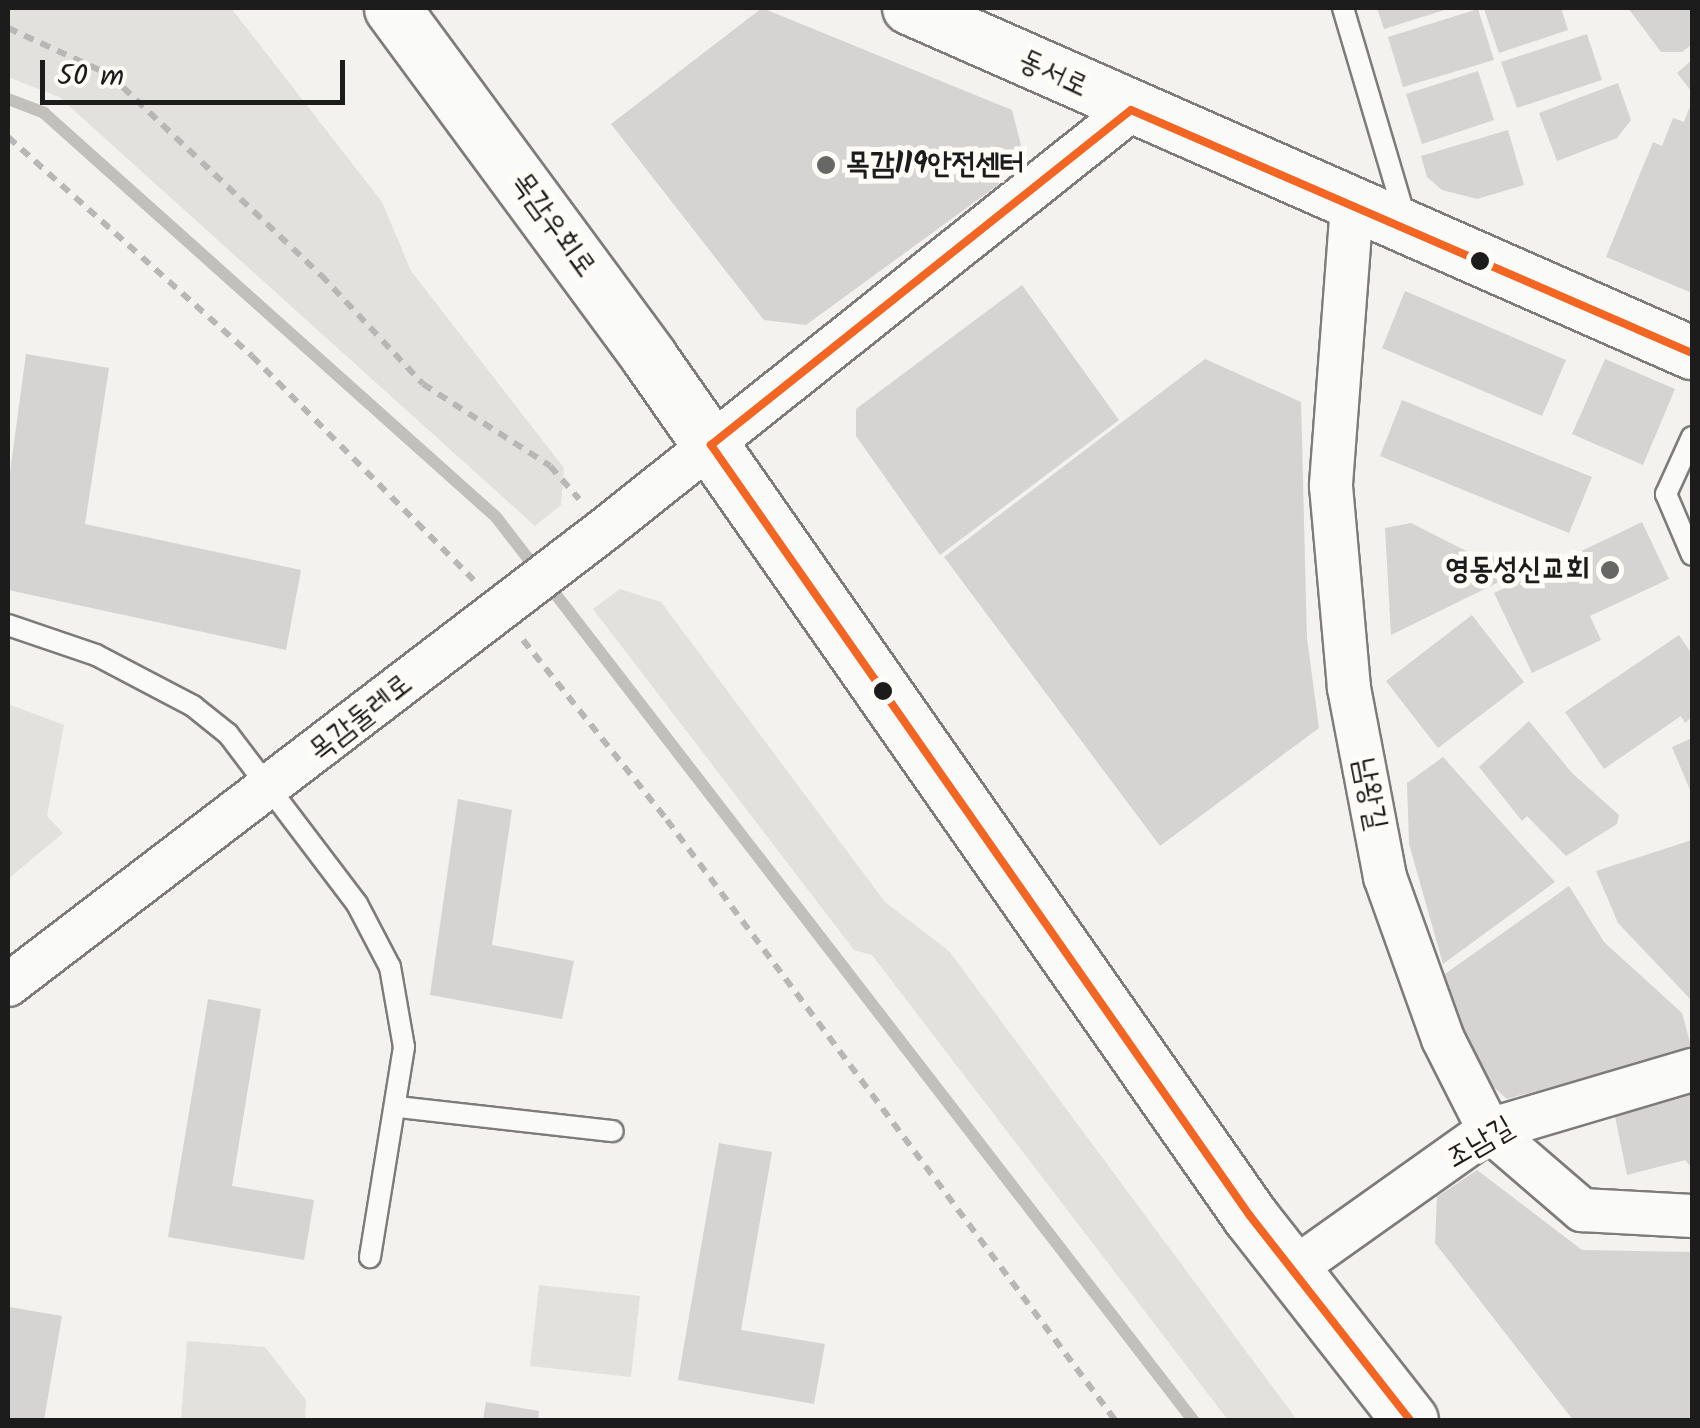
<!DOCTYPE html>
<meta charset="utf-8">
<style>
body{margin:0}
#map{position:relative;width:1700px;height:1428px;overflow:hidden;background:#f3f2ef;font-family:Kalam,"Poor Story",sans-serif}
div>[style]{position:absolute}
.green>*{inset:0;background:#e2e1dd}
.stream>*{height:12px;margin:-6px;padding:0 6px;transform-origin:6px;border-radius:6px;background:#c1c0bc}
.building>*{inset:0;background:#d5d4d2}
.path>*{height:6px;margin-top:-3px;transform-origin:0;background:repeating-linear-gradient(90deg,#b8b7b6 0 10px,transparent 0 18px)}
.roads{filter:drop-shadow(2px 0 #7d7c7b) drop-shadow(-2px 0 #7d7c7b) drop-shadow(0 2px #7d7c7b) drop-shadow(0 -2px #7d7c7b)}
.service>*{height:20px;margin:-10px;padding:0 10px;transform-origin:10px;border-radius:10px;background:#fafaf8}
.minor>*{height:42px;margin:-21px;padding:0 21px;transform-origin:21px;border-radius:21px;background:#fafaf8}
.tertiary>*{height:52px;margin:-26px;padding:0 26px;transform-origin:26px;border-radius:26px;background:#fafaf8}
.secondary>*{height:55px;margin:-27.5px;padding:0 27.5px;transform-origin:27.5px;border-radius:27.5px;background:#fafaf8}
.bus-1>*{height:8px;margin:-4px;padding:0 4px;transform-origin:4px;border-radius:4px;background:#f26522}
.dots>*{width:28px;height:28px;translate:-50% -50%;box-sizing:border-box;border:5px solid #fdfcf7;border-radius:50%}
span{translate:-50% -50%;white-space:nowrap;text-align:center;line-height:1.15;-webkit-text-stroke:10px #fdfcf7;paint-order:stroke}
.street-label{font-size:30px;color:#1c1c1c}
.poi-label{font-size:30px;color:#1c1c1c;font-weight:700}
.left{translate:0 -50%;text-align:left}
.right{translate:-100% -50%;text-align:right}
.frame{position:absolute;inset:0;border:10px solid #1c1c1c;pointer-events:none}
.scale{position:absolute;left:40px;top:60px;width:305px;height:45px;box-sizing:border-box;border:5px solid #1c1c1c;border-top:0;padding-left:12px;font-size:30px;line-height:35px;white-space:nowrap;color:#1c1c1c;-webkit-text-stroke:8px #fdfcf7;paint-order:stroke}
</style>
<div id="map">
<div class="green">
<i style="clip-path:polygon(8px 8px,231px 8px,382px 202px,411px 271px,564px 468px,561px 505px,535px 526px,59px 97px,8px 77px)"></i>
<i style="clip-path:polygon(620px 589px,661px 602px,885px 902px,949px 951px,1297px 1420px,1228px 1420px,872px 955px,854px 950px,593px 609px)"></i>
<i style="clip-path:polygon(8px 704px,64px 725px,47px 816px,63px 833px,8px 879px)"></i>
<i style="clip-path:polygon(539px 1285px,640px 1296px,631px 1377px,530px 1366px)"></i>
<i style="clip-path:polygon(187px 1341px,265px 1347px,306px 1400px,305px 1420px,181px 1420px)"></i>
</div>
<div class="stream">
<i style="left:8px;top:99px;width:39px;rotate:21deg"></i>
<i style="left:44px;top:113px;width:606px;rotate:41.79deg"></i>
<i style="left:496px;top:517px;width:1141px;rotate:52.34deg"></i>
</div>
<div class="building">
<i style="clip-path:polygon(762px 8px,1012px 110px,1021px 145px,998px 185px,806px 325px,764px 320px,611px 124px)"></i>
<i style="clip-path:polygon(1377px 8px,1451px 8px,1384px 29px)"></i>
<i style="clip-path:polygon(1561px 8px,1568px 30px,1499px 53px,1484px 9px)"></i>
<i style="clip-path:polygon(1628px 8px,1692px 8px,1692px 44px,1682px 52px,1661px 52px)"></i>
<i style="clip-path:polygon(1478px 9px,1494px 60px,1403px 87px,1388px 37px)"></i>
<i style="clip-path:polygon(1587px 34px,1602px 80px,1517px 108px,1501px 62px)"></i>
<i style="clip-path:polygon(1692px 60px,1692px 92px,1677px 73px)"></i>
<i style="clip-path:polygon(1478px 71px,1494px 120px,1422px 144px,1406px 94px)"></i>
<i style="clip-path:polygon(1618px 83px,1631px 120px,1617px 138px,1557px 161px,1539px 113px)"></i>
<i style="clip-path:polygon(1692px 101px,1692px 293px,1606px 257px,1653px 142px,1662px 146px,1673px 118px,1684px 122px)"></i>
<i style="clip-path:polygon(1508px 130px,1524px 185px,1477px 199px,1442px 190px,1427px 177px,1421px 156px)"></i>
<i style="clip-path:polygon(1022px 285px,1119px 420px,940px 555px,856px 436px,856px 409px)"></i>
<i style="clip-path:polygon(1405px 291px,1566px 360px,1542px 416px,1382px 348px)"></i>
<i style="clip-path:polygon(26px 354px,109px 368px,85px 524px,301px 570px,286px 650px,8px 590px,8px 487px)"></i>
<i style="clip-path:polygon(1205px 359px,1301px 402px,1307px 638px,1319px 728px,1160px 846px,944px 557px)"></i>
<i style="clip-path:polygon(1605px 359px,1675px 389px,1643px 465px,1572px 434px)"></i>
<i style="clip-path:polygon(1402px 400px,1592px 477px,1569px 533px,1380px 456px)"></i>
<i style="clip-path:polygon(1642px 522px,1669px 579px,1590px 616px,1601px 640px,1532px 673px,1494px 593px)"></i>
<i style="clip-path:polygon(1411px 523px,1480px 558px,1501px 555px,1505px 579px,1391px 635px,1385px 528px)"></i>
<i style="clip-path:polygon(1472px 615px,1524px 682px,1438px 748px,1386px 681px)"></i>
<i style="clip-path:polygon(1679px 635px,1692px 654px,1692px 717px,1685px 723px,1681px 716px,1604px 769px,1565px 712px)"></i>
<i style="clip-path:polygon(1529px 721px,1572px 773px,1619px 815px,1617px 824px,1566px 856px,1527px 816px,1522px 821px,1479px 767px)"></i>
<i style="clip-path:polygon(1692px 738px,1692px 795px,1672px 747px)"></i>
<i style="clip-path:polygon(1443px 757px,1555px 882px,1443px 964px,1409px 844px,1407px 783px)"></i>
<i style="clip-path:polygon(458px 799px,512px 810px,492px 945px,574px 961px,562px 1019px,430px 995px)"></i>
<i style="clip-path:polygon(1692px 840px,1692px 1001px,1618px 923px,1596px 871px)"></i>
<i style="clip-path:polygon(1569px 886px,1604px 942px,1682px 1013px,1692px 1049px,1507px 1099px,1476px 1071px,1442px 976px)"></i>
<i style="clip-path:polygon(208px 999px,261px 1009px,232px 1186px,314px 1200px,304px 1260px,168px 1237px)"></i>
<i style="clip-path:polygon(1692px 1087px,1692px 1168px,1685px 1160px,1627px 1175px,1613px 1107px)"></i>
<i style="clip-path:polygon(719px 1143px,772px 1152px,741px 1330px,825px 1344px,814px 1404px,678px 1380px)"></i>
<i style="clip-path:polygon(1477px 1170px,1582px 1250px,1692px 1252px,1692px 1420px,1573px 1420px,1435px 1243px,1437px 1197px)"></i>
<i style="clip-path:polygon(9px 1307px,62px 1316px,44px 1420px,8px 1420px)"></i>
<i style="clip-path:polygon(486px 1402px,539px 1411px,538px 1420px,483px 1420px)"></i>
</div>
<div class="path">
<i style="left:8px;top:28px;width:112px;rotate:24.7deg"></i>
<i style="left:110px;top:75px;width:291px;rotate:43.5deg"></i>
<i style="left:321px;top:275px;width:149px;rotate:46.9deg"></i>
<i style="left:423px;top:384px;width:151px;rotate:32.8deg"></i>
<i style="left:550px;top:466px;width:44px;rotate:48.7deg"></i>
<i style="left:8px;top:137px;width:328px;rotate:41.9deg"></i>
<i style="left:252px;top:356px;width:315px;rotate:45.3deg"></i>
<i style="left:523px;top:640px;width:231px;rotate:51.3deg"></i>
<i style="left:667px;top:820px;width:749px;rotate:53.25deg"></i>
</div>
<div class="roads">
<div class="service">
<i style="left:1343px;top:8px;width:222px;rotate:73.5deg"></i>
<i style="left:1692px;top:437px;width:63px;rotate:114.5deg"></i>
<i style="left:1666px;top:494px;width:66px;rotate:66.9deg"></i>
<i style="left:8px;top:625px;width:93px;rotate:18.8deg"></i>
<i style="left:96px;top:655px;width:110px;rotate:27.7deg"></i>
<i style="left:193px;top:706px;width:45px;rotate:38.7deg"></i>
<i style="left:228px;top:734px;width:213px;rotate:52.8deg"></i>
<i style="left:357px;top:904px;width:71px;rotate:62.4deg"></i>
<i style="left:390px;top:967px;width:81px;rotate:80.1deg"></i>
<i style="left:404px;top:1047px;width:213px;rotate:99.2deg"></i>
<i style="left:398px;top:1107px;width:216px;rotate:6.4deg"></i>
</div>
<div class="minor">
<i style="left:1352px;top:205px;width:282px;rotate:94.3deg"></i>
<i style="left:1331px;top:486px;width:203px;rotate:84.9deg"></i>
<i style="left:1349px;top:688px;width:192px;rotate:79.2deg"></i>
<i style="left:1385px;top:877px;width:172px;rotate:70.3deg"></i>
<i style="left:1443px;top:1039px;width:102px;rotate:63.2deg"></i>
<i style="left:1489px;top:1130px;width:123px;rotate:40.7deg"></i>
<i style="left:1582px;top:1210px;width:110px;rotate:3.1deg"></i>
<i style="left:8px;top:985px;width:751px;rotate:-37.37deg"></i>
<i style="left:605px;top:529px;width:672px;rotate:-38.54deg"></i>
<i style="left:1292px;top:1270px;width:242px;rotate:-35.4deg"></i>
<i style="left:1489px;top:1130px;width:212px;rotate:-16.5deg"></i>
</div>
<div class="tertiary">
<i style="left:909px;top:8px;width:856px;rotate:23.78deg"></i>
</div>
<div class="secondary">
<i style="left:392px;top:8px;width:433px;rotate:53.6deg"></i>
<i style="left:649px;top:357px;width:1048px;rotate:55.02deg"></i>
<i style="left:1250px;top:1216px;width:259px;rotate:51.9deg"></i>
</div>
</div>
<div class="bus-1">
<i style="left:1410px;top:1420px;width:259px;rotate:-128.1deg"></i>
<i style="left:1250px;top:1216px;width:941px;rotate:-124.96deg"></i>
<i style="left:711px;top:445px;width:537px;rotate:-38.58deg"></i>
<i style="left:1131px;top:110px;width:611px;rotate:23.42deg"></i>
</div>
<div class="dots">
<i style="left:826px;top:165px;background:#676766"></i>
<i style="left:1480px;top:261px;background:#1c1c1c"></i>
<i style="left:1610px;top:570px;background:#676766"></i>
<i style="left:883px;top:691px;background:#1c1c1c"></i>
</div>
<div class="street-label">
<span style="left:1053px;top:74px;rotate:25deg">동서로</span>
<span style="left:553px;top:225px;rotate:54deg">목감우회로</span>
<span style="left:361px;top:718px;rotate:-38deg">목감둘레로</span>
<span style="left:1369px;top:794px;rotate:79deg">남왕길</span>
<span style="left:1480px;top:1143px;rotate:-30deg">조남길</span>
</div>
<div class="poi-label">
<span class="left" style="left:846px;top:165px">목감119안전센터</span>
<span class="right" style="left:1590px;top:570px">영동성신교회</span>
</div>
<div class="frame"></div>
<div class="scale">50 m</div>
</div>
